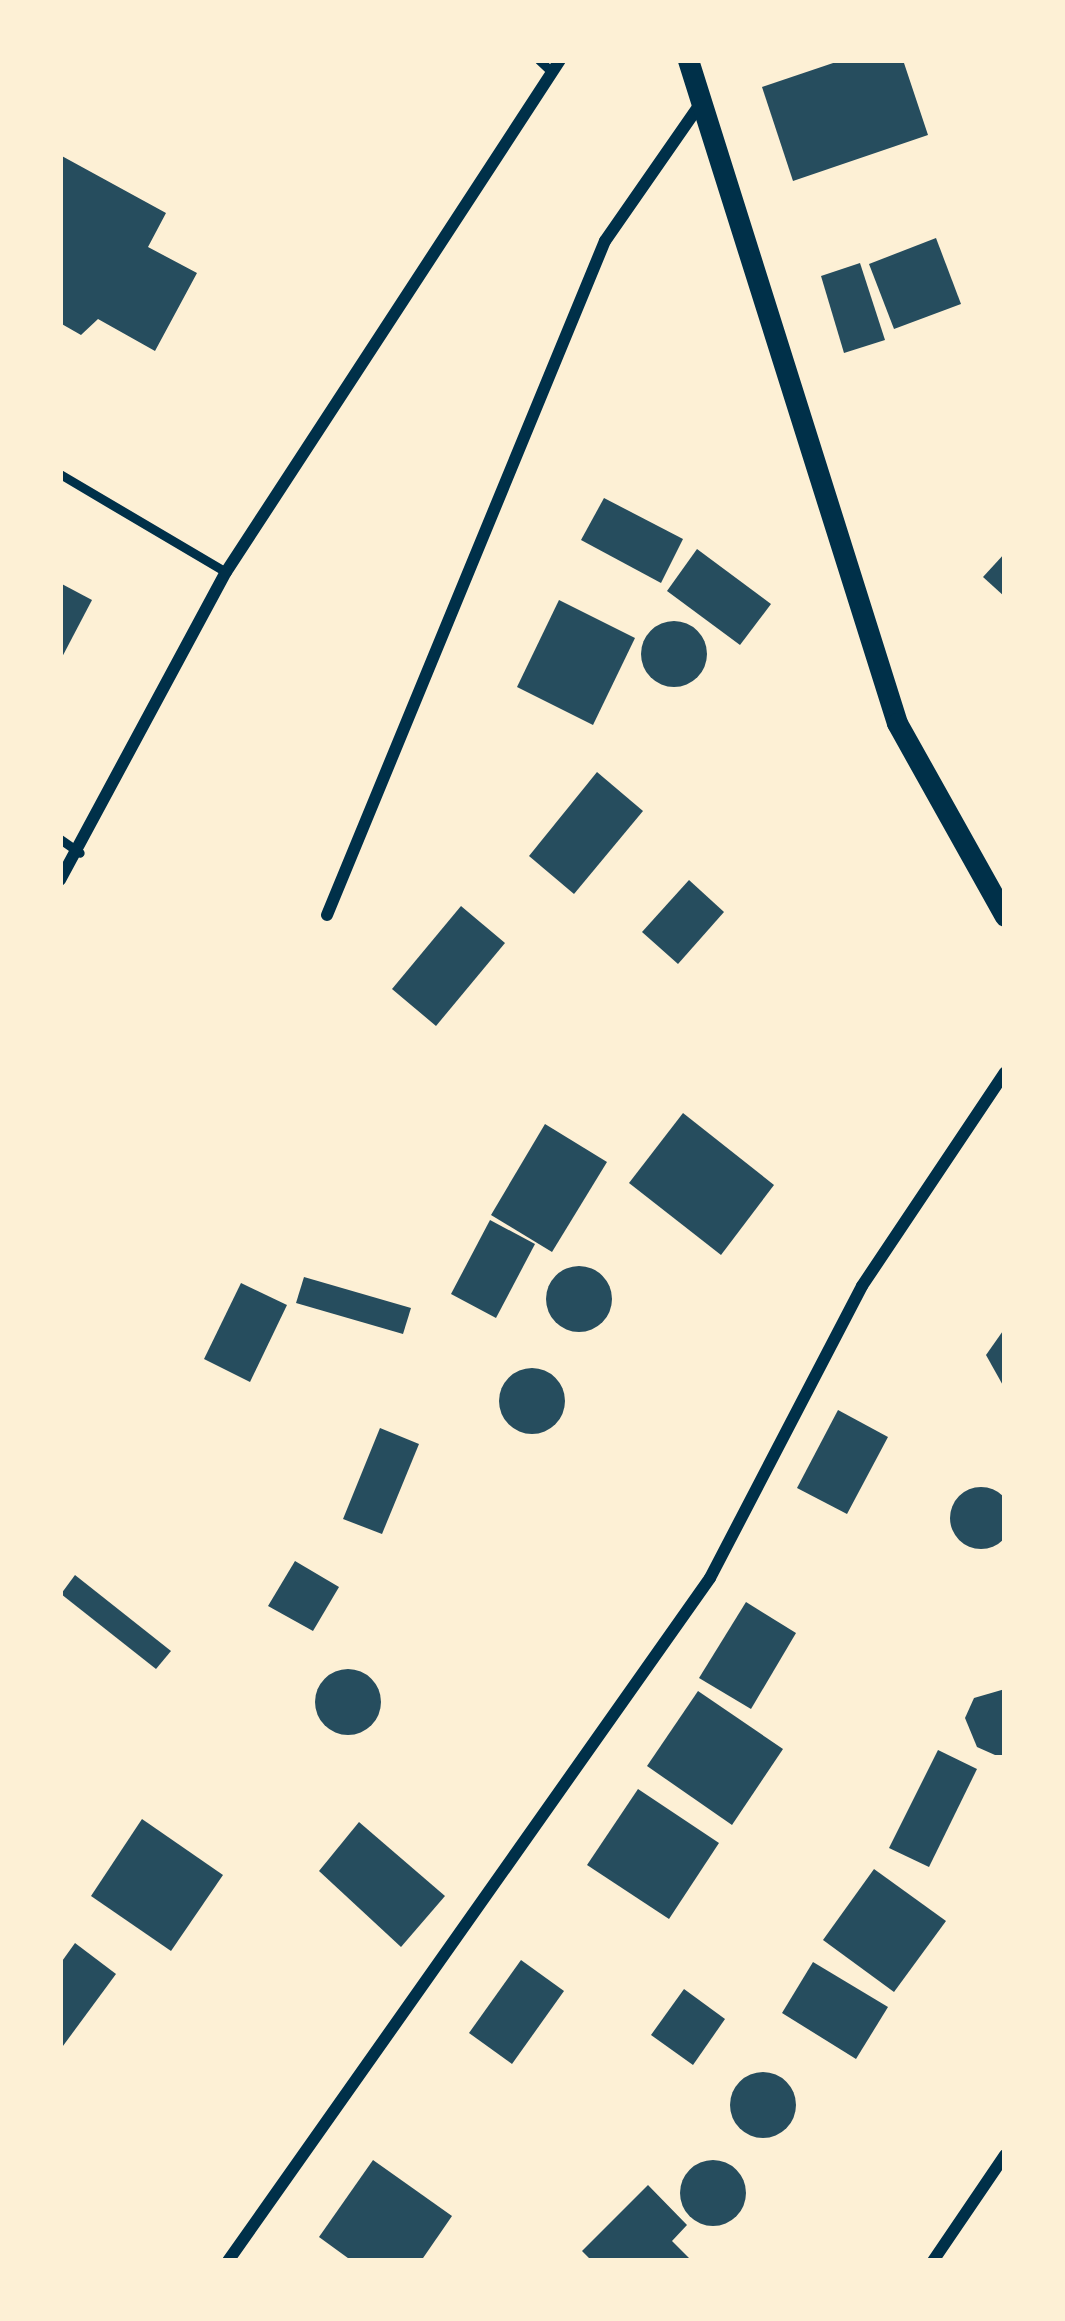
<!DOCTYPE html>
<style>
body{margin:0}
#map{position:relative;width:1065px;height:2321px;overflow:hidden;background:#fdf0d5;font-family:"Fira Sans Condensed",sans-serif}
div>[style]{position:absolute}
.building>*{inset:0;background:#264d5e}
.round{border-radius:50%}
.service>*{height:9px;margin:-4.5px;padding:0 4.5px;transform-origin:4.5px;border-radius:4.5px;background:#003049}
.minor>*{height:12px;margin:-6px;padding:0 6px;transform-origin:6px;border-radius:6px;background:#003049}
.tertiary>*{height:21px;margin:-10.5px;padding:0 10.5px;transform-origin:10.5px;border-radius:10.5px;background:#003049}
span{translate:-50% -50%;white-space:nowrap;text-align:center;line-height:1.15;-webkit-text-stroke:9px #fdf0d5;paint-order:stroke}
.frame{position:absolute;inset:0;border:63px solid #fdf0d5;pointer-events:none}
</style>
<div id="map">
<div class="building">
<i style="clip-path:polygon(842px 60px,903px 60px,928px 135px,793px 181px,762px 87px)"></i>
<i style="clip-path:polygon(60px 155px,166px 213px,148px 247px,197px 273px,155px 351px,98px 319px,81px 335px,60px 323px)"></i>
<i style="clip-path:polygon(936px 238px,961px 304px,894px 329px,869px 264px)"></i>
<i style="clip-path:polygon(860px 263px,885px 340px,844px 353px,821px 276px)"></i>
<i style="clip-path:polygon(604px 498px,683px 539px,661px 583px,581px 540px)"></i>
<i style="clip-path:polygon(697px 549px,771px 604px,740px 645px,667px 591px)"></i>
<i style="clip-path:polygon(1005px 553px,1005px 597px,983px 577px)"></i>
<i style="clip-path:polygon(60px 583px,92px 600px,60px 661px)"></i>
<i style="clip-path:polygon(559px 600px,635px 638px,593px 725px,517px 687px)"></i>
<i class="round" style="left:641px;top:621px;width:66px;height:66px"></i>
<i style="clip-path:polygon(597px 772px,643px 811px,574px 894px,529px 856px)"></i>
<i style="clip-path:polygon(689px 880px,724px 912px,678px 964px,642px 932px)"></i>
<i style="clip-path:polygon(461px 906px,505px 943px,436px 1026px,392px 989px)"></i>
<i style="clip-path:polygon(683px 1113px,774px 1185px,721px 1255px,629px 1183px)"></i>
<i style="clip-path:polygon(545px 1124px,607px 1162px,552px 1252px,491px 1215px)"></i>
<i style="clip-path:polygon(490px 1220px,535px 1244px,496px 1318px,451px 1294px)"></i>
<i class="round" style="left:546px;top:1266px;width:66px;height:66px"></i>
<i style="clip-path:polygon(304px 1277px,411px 1308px,403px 1334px,296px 1303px)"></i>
<i style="clip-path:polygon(241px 1283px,287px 1305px,250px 1382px,204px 1359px)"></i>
<i style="clip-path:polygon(1005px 1328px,1005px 1389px,986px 1355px)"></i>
<i class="round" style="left:499px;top:1368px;width:66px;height:66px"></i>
<i style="clip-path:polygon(838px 1410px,888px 1437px,847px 1514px,797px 1488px)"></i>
<i style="clip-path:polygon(380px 1428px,419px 1444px,382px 1534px,343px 1519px)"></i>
<i class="round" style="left:950px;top:1487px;width:62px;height:62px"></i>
<i style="clip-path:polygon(295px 1561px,339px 1587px,313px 1631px,268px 1606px)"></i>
<i style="clip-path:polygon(75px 1575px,171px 1651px,156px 1669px,61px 1594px)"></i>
<i style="clip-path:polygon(746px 1602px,796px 1633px,751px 1709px,699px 1678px)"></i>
<i class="round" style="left:315px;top:1669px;width:66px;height:66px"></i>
<i style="clip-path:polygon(1005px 1689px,1005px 1755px,995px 1755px,977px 1747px,965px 1718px,974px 1698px)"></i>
<i style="clip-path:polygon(698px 1691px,783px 1749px,732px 1825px,647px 1766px)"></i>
<i style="clip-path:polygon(938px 1750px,977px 1769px,929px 1867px,889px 1848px)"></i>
<i style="clip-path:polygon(638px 1789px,719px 1843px,669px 1919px,587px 1865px)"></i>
<i style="clip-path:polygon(142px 1819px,223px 1875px,171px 1951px,91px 1896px)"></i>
<i style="clip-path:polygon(359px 1822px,445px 1896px,401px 1947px,319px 1871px)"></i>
<i style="clip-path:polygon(874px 1869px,946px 1921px,894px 1992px,823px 1940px)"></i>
<i style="clip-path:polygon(75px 1943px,116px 1974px,60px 2050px,60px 1964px)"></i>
<i style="clip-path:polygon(521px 1960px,564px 1991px,512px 2064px,469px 2033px)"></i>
<i style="clip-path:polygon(813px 1962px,888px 2007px,856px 2059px,782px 2013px)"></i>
<i style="clip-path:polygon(684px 1989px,725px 2019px,693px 2065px,651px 2035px)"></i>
<i class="round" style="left:730px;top:2072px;width:66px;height:66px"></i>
<i class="round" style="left:680px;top:2160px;width:66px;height:66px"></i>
<i style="clip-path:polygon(373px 2160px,452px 2216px,421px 2261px,352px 2261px,319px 2237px)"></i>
<i style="clip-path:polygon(648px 2185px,687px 2225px,672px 2241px,692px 2261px,592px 2261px,582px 2251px)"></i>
</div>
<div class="service">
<i style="left:539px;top:60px;width:16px;rotate:43deg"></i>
<i style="left:60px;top:474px;width:193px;rotate:30.6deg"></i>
<i style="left:60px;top:839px;width:24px;rotate:35deg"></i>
</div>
<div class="minor">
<i style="left:60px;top:880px;width:350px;rotate:-61.7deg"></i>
<i style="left:226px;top:572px;width:611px;rotate:-56.88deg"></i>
<i style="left:327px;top:915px;width:729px;rotate:-67.59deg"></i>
<i style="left:605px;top:241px;width:168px;rotate:-55.2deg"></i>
<i style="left:228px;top:2261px;width:836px;rotate:-54.79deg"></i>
<i style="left:710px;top:1578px;width:329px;rotate:-62.5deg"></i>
<i style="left:862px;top:1286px;width:257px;rotate:-56.2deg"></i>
<i style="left:933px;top:2261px;width:128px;rotate:-55.8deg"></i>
</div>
<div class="tertiary">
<i style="left:688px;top:60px;width:695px;rotate:72.5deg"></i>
<i style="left:897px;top:723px;width:221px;rotate:60.8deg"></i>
</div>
<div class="frame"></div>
</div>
